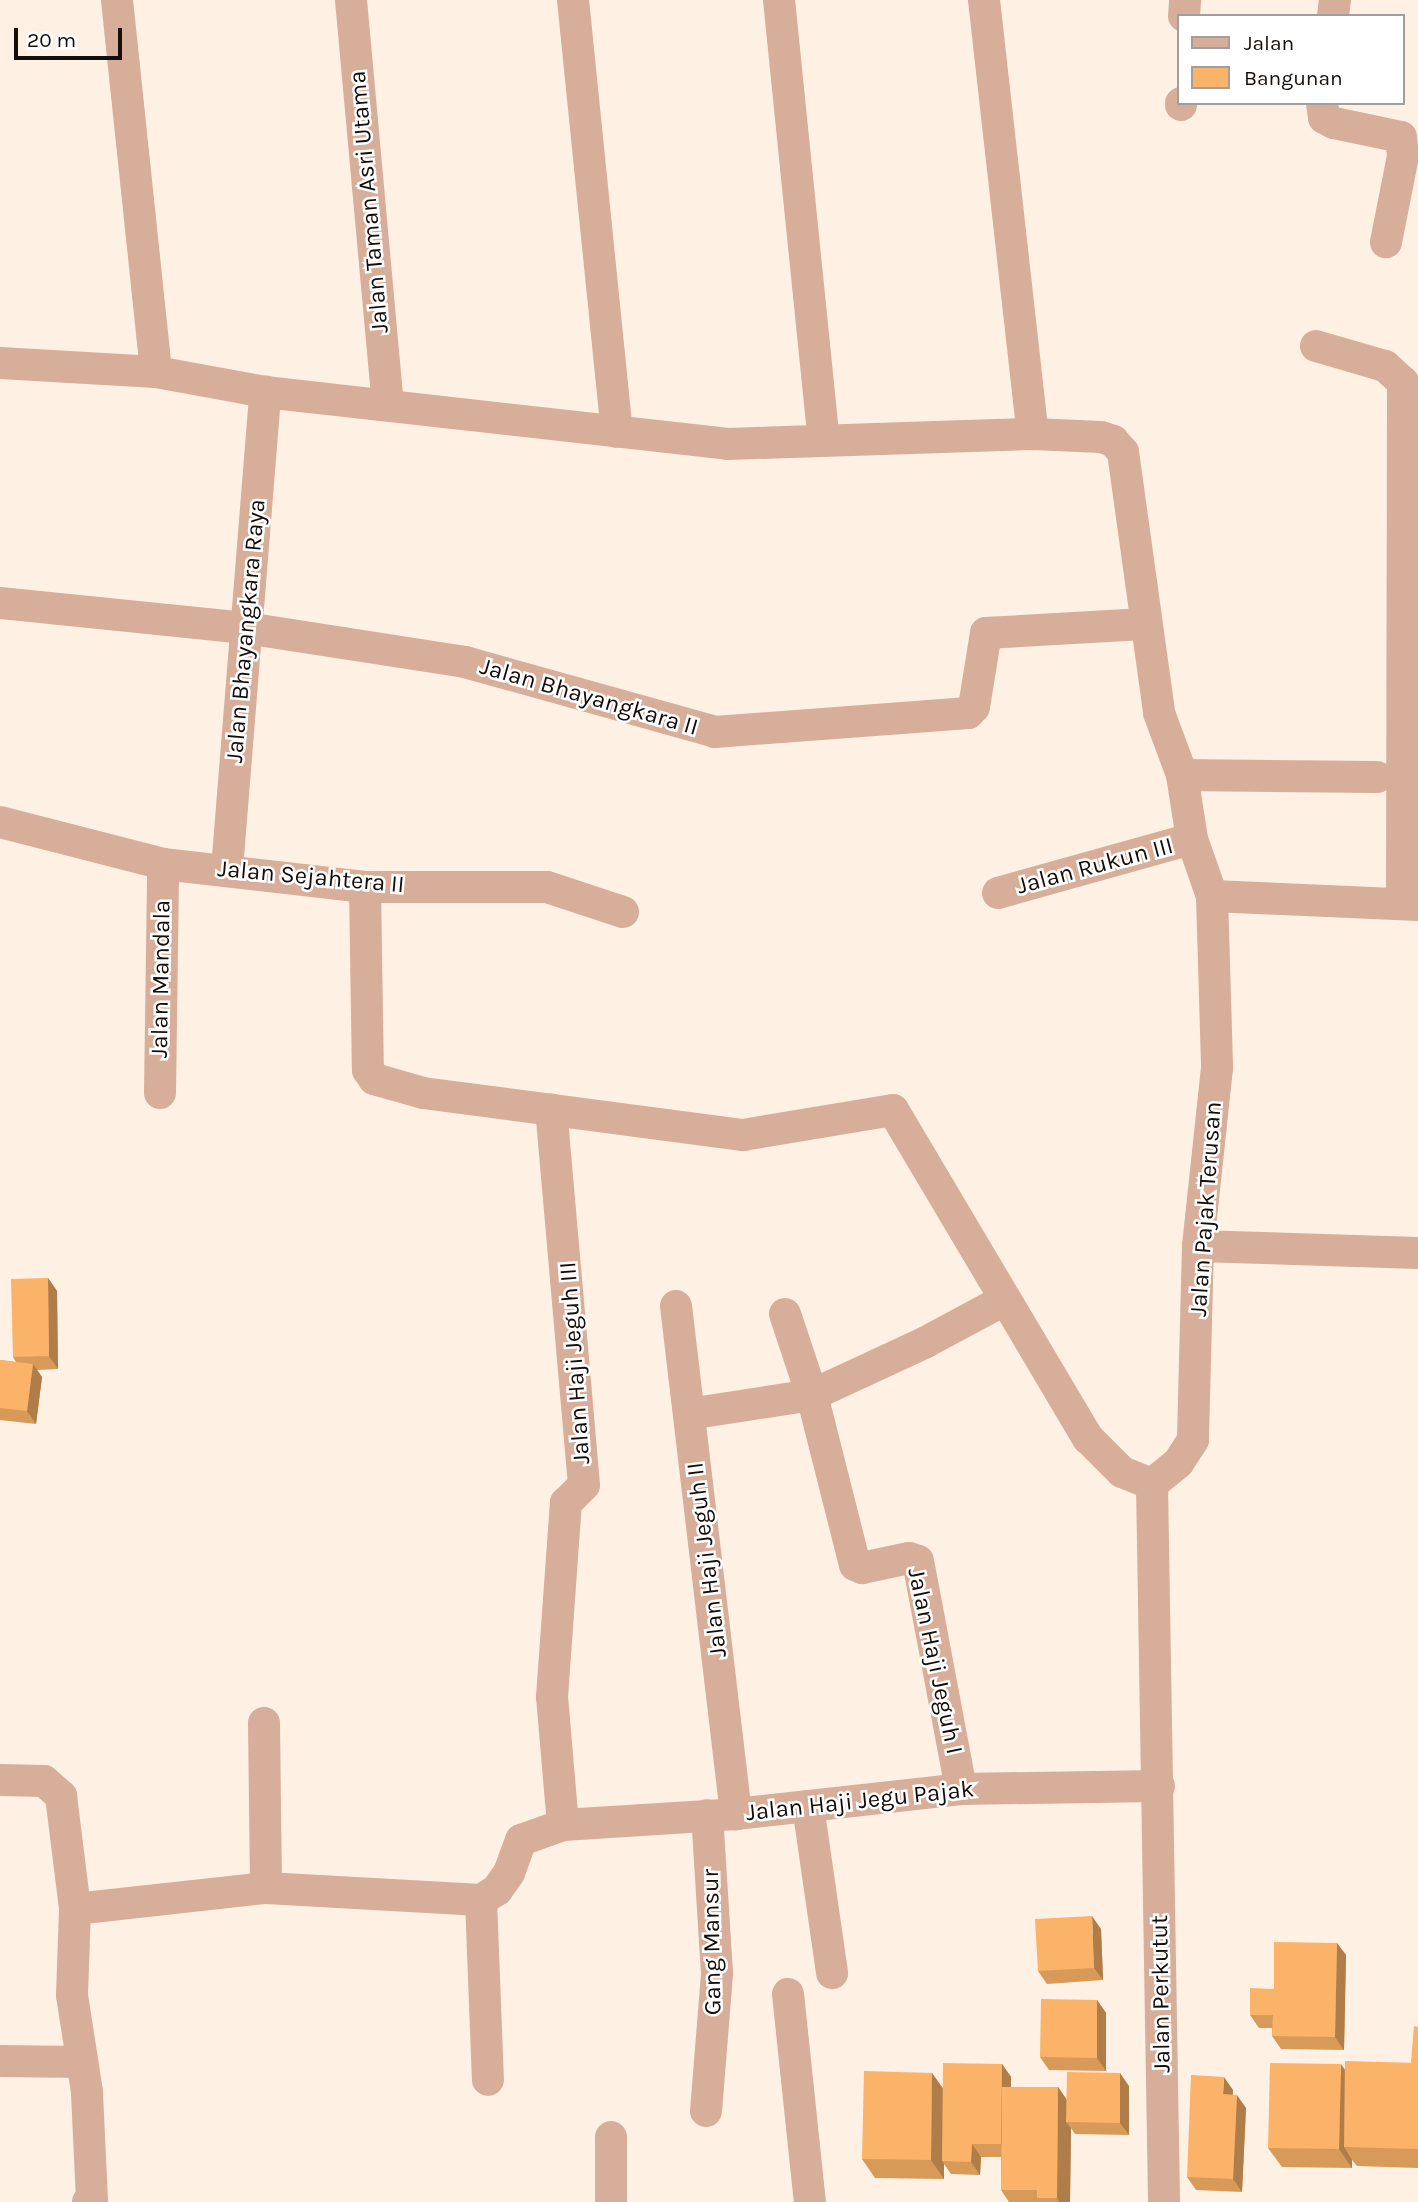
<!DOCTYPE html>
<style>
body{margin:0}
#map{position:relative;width:1418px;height:2202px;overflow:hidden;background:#fef1e3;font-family:Karla,sans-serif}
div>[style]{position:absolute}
.minor>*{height:32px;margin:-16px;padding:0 16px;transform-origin:16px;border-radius:16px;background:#d7ae9a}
.wall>*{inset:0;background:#d79a59}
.shaded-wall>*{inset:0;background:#af7d49}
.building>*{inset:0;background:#fab368}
span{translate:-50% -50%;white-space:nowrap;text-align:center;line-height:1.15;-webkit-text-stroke:5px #fff;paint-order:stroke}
.street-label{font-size:24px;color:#130e09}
.legend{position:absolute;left:1177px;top:14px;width:228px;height:91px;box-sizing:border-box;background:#fff;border:2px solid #a19f9d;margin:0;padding:9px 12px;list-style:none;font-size:21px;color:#130e09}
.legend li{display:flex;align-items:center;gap:14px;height:35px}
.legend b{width:35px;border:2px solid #a19f9d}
.scale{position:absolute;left:14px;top:28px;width:108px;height:32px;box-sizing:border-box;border:4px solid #130e09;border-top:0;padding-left:9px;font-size:21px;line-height:24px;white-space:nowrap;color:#130e09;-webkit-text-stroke:5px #fff;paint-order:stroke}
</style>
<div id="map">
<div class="minor">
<i style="left:117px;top:0;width:374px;rotate:84deg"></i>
<i style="left:351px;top:0;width:407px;rotate:84.8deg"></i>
<i style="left:573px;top:0;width:434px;rotate:84.2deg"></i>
<i style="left:779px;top:0;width:442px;rotate:84.2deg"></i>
<i style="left:984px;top:0;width:437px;rotate:83.6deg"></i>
<i style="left:1184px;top:16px;width:16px;rotate:-86deg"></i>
<i style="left:1333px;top:16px;width:16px;rotate:-83deg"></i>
<i style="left:1322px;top:103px;width:15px;rotate:82deg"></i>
<i style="left:1324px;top:118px;width:11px;rotate:27deg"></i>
<i style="left:1334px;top:123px;width:68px;rotate:11.8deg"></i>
<i style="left:1401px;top:137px;width:19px;rotate:84deg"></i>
<i style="left:1403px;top:156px;width:88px;rotate:101.2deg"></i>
<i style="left:1181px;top:105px;width:2px;rotate:-90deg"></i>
<i style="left:1316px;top:346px;width:72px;rotate:16.2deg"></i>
<i style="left:1385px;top:366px;width:24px;rotate:42deg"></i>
<i style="left:1403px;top:382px;width:522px;rotate:90.11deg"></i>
<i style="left:0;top:363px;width:156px;rotate:3.3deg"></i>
<i style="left:156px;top:372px;width:111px;rotate:10.4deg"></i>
<i style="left:265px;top:392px;width:466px;rotate:6.4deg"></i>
<i style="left:728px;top:444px;width:305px;rotate:-1.9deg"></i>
<i style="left:1033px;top:434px;width:68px;rotate:2.5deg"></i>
<i style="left:1101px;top:437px;width:13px;rotate:18deg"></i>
<i style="left:1113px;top:441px;width:15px;rotate:48deg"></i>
<i style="left:1123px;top:452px;width:263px;rotate:82.1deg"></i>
<i style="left:1159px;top:713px;width:66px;rotate:69.6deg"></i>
<i style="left:1182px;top:775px;width:65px;rotate:81.1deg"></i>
<i style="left:1192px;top:839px;width:60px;rotate:70.7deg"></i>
<i style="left:1212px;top:896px;width:172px;rotate:88.3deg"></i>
<i style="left:1217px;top:1068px;width:179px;rotate:96.1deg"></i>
<i style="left:1198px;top:1246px;width:194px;rotate:91.5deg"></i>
<i style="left:1193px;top:1440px;width:27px;rotate:123deg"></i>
<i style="left:1178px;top:1463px;width:33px;rotate:141deg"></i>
<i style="left:1152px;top:1484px;width:718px;rotate:89.04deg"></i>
<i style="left:0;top:603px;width:247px;rotate:5.8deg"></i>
<i style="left:246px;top:628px;width:222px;rotate:8.8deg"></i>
<i style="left:465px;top:662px;width:260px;rotate:15.6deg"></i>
<i style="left:715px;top:732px;width:254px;rotate:-4.3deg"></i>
<i style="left:968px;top:713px;width:8px;rotate:-45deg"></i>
<i style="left:974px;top:707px;width:75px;rotate:-80.8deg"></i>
<i style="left:986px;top:633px;width:158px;rotate:-3.3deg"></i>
<i style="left:1182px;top:775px;width:195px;rotate:0.6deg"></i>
<i style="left:0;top:822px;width:168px;rotate:14.4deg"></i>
<i style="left:163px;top:864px;width:203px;rotate:6.5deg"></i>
<i style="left:365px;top:887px;width:182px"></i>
<i style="left:547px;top:887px;width:80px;rotate:18.2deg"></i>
<i style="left:227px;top:869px;width:479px;rotate:-85.4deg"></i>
<i style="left:365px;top:887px;width:183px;rotate:89.1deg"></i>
<i style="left:368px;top:1070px;width:11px;rotate:56deg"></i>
<i style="left:374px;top:1079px;width:51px;rotate:15.9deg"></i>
<i style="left:423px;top:1093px;width:323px;rotate:7.5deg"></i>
<i style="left:743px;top:1135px;width:152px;rotate:-9.5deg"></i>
<i style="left:893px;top:1110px;width:382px;rotate:59.3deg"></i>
<i style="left:1088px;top:1438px;width:48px;rotate:45deg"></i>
<i style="left:1122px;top:1472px;width:32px;rotate:22deg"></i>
<i style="left:998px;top:893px;width:201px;rotate:-15.6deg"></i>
<i style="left:1212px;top:896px;width:206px;rotate:2.5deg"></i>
<i style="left:160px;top:1093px;width:229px;rotate:-89.2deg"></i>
<i style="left:1198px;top:1246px;width:220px;rotate:1.8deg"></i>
<i style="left:676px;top:1306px;width:512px;rotate:83.26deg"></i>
<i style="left:785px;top:1314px;width:85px;rotate:71.6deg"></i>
<i style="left:812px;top:1395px;width:126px;rotate:-24.9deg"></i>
<i style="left:926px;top:1342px;width:89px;rotate:-28.3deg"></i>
<i style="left:689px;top:1414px;width:124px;rotate:-8.8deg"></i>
<i style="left:812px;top:1395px;width:175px;rotate:75.8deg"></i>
<i style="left:855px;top:1565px;width:8px;rotate:23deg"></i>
<i style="left:862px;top:1568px;width:48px;rotate:-12deg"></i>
<i style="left:909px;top:1558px;width:9px;rotate:18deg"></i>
<i style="left:918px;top:1561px;width:232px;rotate:79.3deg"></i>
<i style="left:264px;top:1723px;width:165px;rotate:89.3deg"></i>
<i style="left:0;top:1780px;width:44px;rotate:1.3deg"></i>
<i style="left:44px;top:1781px;width:23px;rotate:41deg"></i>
<i style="left:61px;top:1796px;width:114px;rotate:82.9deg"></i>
<i style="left:808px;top:1806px;width:169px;rotate:81.8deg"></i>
<i style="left:563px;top:1825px;width:173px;rotate:-3.6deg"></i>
<i style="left:736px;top:1814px;width:226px;rotate:-6.3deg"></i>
<i style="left:961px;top:1789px;width:198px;rotate:-0.9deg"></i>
<i style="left:481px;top:1900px;width:19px;rotate:-32deg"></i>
<i style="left:497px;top:1890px;width:21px;rotate:-55deg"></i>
<i style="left:509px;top:1873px;width:35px;rotate:-70deg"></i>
<i style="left:521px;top:1840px;width:45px;rotate:-19.7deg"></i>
<i style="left:563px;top:1825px;width:128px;rotate:-94.9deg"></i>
<i style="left:552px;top:1697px;width:195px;rotate:-85.9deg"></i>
<i style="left:566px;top:1503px;width:25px;rotate:-45deg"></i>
<i style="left:584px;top:1485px;width:377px;rotate:-95deg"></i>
<i style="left:481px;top:1900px;width:180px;rotate:87.8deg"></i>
<i style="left:788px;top:1994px;width:209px;rotate:84deg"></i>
<i style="left:0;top:2061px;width:81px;rotate:0.7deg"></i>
<i style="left:706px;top:2111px;width:138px;rotate:-85.4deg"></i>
<i style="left:717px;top:1973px;width:158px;rotate:-93.6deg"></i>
<i style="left:611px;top:2137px;width:65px;rotate:90deg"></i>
<i style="left:88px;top:2202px;width:4px;rotate:-27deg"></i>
<i style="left:92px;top:2200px;width:108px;rotate:-92.7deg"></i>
<i style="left:87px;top:2092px;width:98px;rotate:-98.8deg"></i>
<i style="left:72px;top:1995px;width:86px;rotate:-88deg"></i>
<i style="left:75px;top:1909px;width:192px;rotate:-6.3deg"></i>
<i style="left:266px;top:1888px;width:215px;rotate:3.2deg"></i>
</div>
<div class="wall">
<i style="clip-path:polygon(48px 1278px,57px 1291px,58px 1369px,37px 1370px,42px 1377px,36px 1424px,0 1420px,0 1360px,16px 1362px,13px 1357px)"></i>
<i style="clip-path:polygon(1101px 1929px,1103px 1980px,1047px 1984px,1038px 1971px)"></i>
<i style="clip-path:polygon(1337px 1943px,1346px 1955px,1344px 2050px,1281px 2049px,1272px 2036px,1272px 2028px,1259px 2028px,1250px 2015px)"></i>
<i style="clip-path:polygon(1097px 2000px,1106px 2013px,1106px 2071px,1049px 2070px,1040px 2057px)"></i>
<i style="clip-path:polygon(1418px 2027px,1418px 2168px,1357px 2166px,1352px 2160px,1352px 2168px,1282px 2167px,1268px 2148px,1345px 2070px,1411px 2063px)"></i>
<i style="clip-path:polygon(1002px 2064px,1011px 2077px,1011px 2087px,1058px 2087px,1067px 2100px,1129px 2086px,1129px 2135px,1075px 2134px,1071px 2128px,1070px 2202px,1009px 2202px,1001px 2190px,1001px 2157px,981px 2157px,980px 2175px,951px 2174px,944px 2164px,944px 2179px,875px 2178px,862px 2159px,932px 2073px,943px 2088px)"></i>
<i style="clip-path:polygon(1233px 2090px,1232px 2095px,1246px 2108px,1242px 2192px,1196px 2190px,1187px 2177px)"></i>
</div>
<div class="shaded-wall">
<i style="clip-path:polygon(48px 1278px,57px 1291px,58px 1369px,49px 1356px)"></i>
<i style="clip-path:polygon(33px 1364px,42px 1377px,36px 1424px,27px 1411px)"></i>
<i style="clip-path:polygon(1092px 1916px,1101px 1929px,1103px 1980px,1094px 1968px)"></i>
<i style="clip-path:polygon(1337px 1943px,1346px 1955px,1344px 2050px,1335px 2037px)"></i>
<i style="clip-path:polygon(1097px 2000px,1106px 2013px,1106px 2071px,1097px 2058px)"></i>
<i style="clip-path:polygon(1002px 2064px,1011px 2077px,1010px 2157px,1001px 2144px)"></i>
<i style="clip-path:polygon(1341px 2064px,1354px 2083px,1344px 2147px,1352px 2160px,1352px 2168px,1339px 2149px)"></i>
<i style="clip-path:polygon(932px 2073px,945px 2092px,942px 2161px,944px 2164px,944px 2179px,931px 2160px)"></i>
<i style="clip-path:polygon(1120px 2073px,1129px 2086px,1129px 2135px,1120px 2123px)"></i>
<i style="clip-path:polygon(1224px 2077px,1233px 2090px,1232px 2107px,1223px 2094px)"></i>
<i style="clip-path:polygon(1058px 2087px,1071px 2106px,1066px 2122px,1071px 2128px,1070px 2202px,1059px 2202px,1057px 2198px)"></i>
<i style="clip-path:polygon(1237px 2095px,1246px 2108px,1242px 2192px,1233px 2179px)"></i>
<i style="clip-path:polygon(972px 2144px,981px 2157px,980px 2175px,971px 2162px)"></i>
</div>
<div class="building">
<i style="clip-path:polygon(48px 1278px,49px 1356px,13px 1357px,11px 1279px)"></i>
<i style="clip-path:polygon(0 1360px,33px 1364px,27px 1411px,0 1408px)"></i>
<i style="clip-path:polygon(1092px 1916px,1094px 1968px,1038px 1971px,1035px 1919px)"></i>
<i style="clip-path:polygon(1274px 1942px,1337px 1943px,1335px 2037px,1272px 2036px,1273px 2015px,1250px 2015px,1250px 1988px,1274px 1989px)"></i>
<i style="clip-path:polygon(1041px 1999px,1097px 2000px,1097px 2058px,1040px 2057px)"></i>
<i style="clip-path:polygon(1414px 2026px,1418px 2027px,1418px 2063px,1411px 2063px)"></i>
<i style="clip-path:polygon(1345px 2061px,1418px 2063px,1418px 2149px,1344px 2147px)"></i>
<i style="clip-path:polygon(943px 2063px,1002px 2064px,1001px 2144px,972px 2144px,971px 2162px,942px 2161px)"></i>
<i style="clip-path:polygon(1270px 2063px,1341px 2064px,1339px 2149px,1268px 2148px)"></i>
<i style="clip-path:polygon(864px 2071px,932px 2073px,931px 2160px,862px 2159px)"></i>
<i style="clip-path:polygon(1067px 2072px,1120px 2073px,1120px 2123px,1066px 2122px)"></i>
<i style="clip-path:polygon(1191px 2075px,1224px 2077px,1223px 2094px,1237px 2095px,1233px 2179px,1187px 2177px)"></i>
<i style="clip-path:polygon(1002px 2087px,1058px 2087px,1057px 2198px,1037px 2198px,1037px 2190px,1001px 2190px)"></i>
</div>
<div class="street-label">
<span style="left:369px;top:202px;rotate:-95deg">Jalan Taman Asri Utama</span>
<span style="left:246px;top:631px;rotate:-85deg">Jalan Bhayangkara Raya</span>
<span style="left:589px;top:697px;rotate:16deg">Jalan Bhayangkara II</span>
<span style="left:1095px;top:866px;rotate:-15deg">Jalan Rukun III</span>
<span style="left:311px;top:877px;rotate:5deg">Jalan Sejahtera II</span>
<span style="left:161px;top:979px;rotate:-89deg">Jalan Mandala</span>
<span style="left:1206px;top:1209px;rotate:-86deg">Jalan Pajak Terusan</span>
<span style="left:575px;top:1363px;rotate:-94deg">Jalan Haji Jeguh III</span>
<span style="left:707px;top:1560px;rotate:-97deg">Jalan Haji Jeguh II</span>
<span style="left:935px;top:1661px;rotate:78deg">Jalan Haji Jeguh I</span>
<span style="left:860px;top:1801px;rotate:-6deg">Jalan Haji Jegu Pajak</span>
<span style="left:712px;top:1942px;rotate:-91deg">Gang Mansur</span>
<span style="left:1161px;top:1994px;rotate:-91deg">Jalan Perkutut</span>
</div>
<ul class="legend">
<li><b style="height:9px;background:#d7ae9a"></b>Jalan</li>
<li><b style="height:19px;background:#fab368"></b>Bangunan</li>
</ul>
<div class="scale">20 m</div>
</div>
